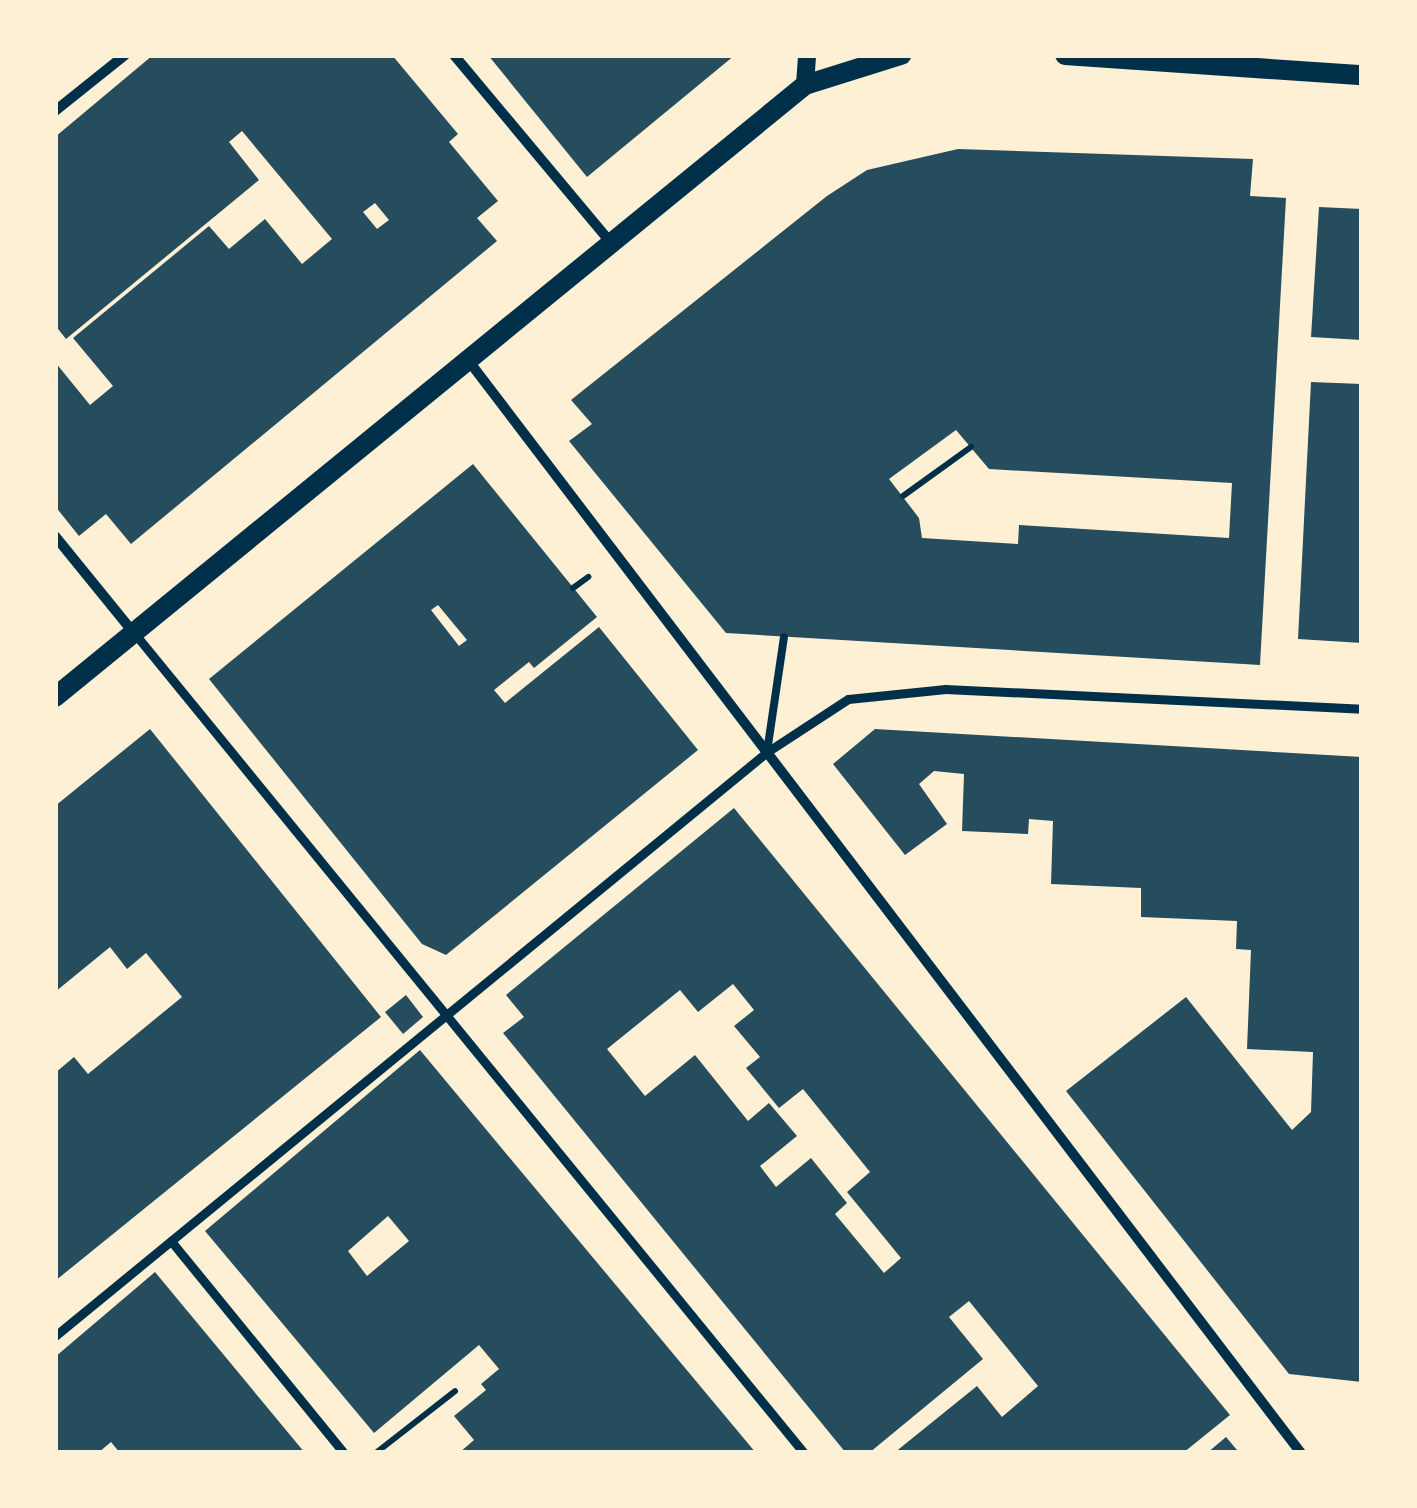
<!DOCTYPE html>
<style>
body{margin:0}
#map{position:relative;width:1417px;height:1508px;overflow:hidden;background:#fdf0d5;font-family:Arial,sans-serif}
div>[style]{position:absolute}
.building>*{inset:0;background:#264d5e}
.path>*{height:6px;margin:-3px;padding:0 3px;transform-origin:3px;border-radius:3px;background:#003049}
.service>*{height:8px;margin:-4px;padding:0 4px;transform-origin:4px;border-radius:4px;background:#003049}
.pedestrian>*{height:9px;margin:-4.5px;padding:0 4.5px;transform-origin:4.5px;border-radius:4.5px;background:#003049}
.minor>*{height:10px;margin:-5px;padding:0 5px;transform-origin:5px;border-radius:5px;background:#003049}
.tertiary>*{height:18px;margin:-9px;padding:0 9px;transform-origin:9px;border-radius:9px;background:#003049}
.secondary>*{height:20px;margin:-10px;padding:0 10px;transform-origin:10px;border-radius:10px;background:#003049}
span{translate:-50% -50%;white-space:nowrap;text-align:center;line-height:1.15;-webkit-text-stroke:9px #fdf0d5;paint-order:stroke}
.frame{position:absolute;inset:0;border:58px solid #fdf0d5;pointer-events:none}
</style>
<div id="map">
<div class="building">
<i style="clip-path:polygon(evenodd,153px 55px,392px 55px,458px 134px,449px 142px,498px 201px,477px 218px,497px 241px,131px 544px,106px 514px,79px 536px,55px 506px,55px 362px,90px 405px,113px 386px,73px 338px,209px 226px,229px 249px,265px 219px,302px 264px,332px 239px,242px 131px,229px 142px,259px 180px,66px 339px,55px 325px,55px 137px,153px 55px,375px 203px,389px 220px,377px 229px,363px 212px,375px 203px)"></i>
<i style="clip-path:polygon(488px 55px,735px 55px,587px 177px)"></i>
<i style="clip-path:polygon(evenodd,958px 149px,1253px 159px,1250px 196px,1286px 198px,1260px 665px,726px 633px,569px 441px,592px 424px,571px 400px,827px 196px,867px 170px,958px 149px,956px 430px,989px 469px,1232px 483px,1229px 538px,1019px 525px,1018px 544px,922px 538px,919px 518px,889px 479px,956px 430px)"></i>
<i style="clip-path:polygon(1319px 207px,1362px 209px,1362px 340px,1311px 337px)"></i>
<i style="clip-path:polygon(1311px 382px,1362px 384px,1362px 643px,1298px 639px)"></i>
<i style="clip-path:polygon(evenodd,473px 464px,597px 617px,534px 668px,529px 662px,494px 690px,505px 703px,599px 627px,698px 750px,446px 955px,422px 944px,209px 679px,473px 464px,438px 605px,467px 640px,459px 646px,431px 610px,438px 605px)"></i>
<i style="clip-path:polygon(150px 729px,381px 1017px,55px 1281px,55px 1073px,74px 1057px,88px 1074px,182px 997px,146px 953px,127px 969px,110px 947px,55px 992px,55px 806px)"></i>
<i style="clip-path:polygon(875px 729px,1362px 757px,1362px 1382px,1289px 1374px,1066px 1091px,1186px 997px,1292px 1130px,1311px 1112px,1313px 1052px,1247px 1049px,1251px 950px,1236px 949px,1237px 921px,1141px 917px,1141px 888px,1051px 884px,1053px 821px,1029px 819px,1028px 834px,962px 831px,964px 774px,934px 771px,919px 784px,947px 824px,905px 855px,833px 764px)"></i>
<i style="clip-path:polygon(evenodd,734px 808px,1230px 1415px,1183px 1453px,894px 1453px,977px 1386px,1002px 1417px,1038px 1386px,969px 1301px,949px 1317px,983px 1359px,869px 1453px,846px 1453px,503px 1033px,524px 1017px,506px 995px,734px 808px,733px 984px,754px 1010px,734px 1026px,760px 1057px,746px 1068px,779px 1108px,803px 1089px,870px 1172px,847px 1192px,901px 1258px,884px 1273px,835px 1214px,847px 1203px,811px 1158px,776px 1187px,760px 1166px,797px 1136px,769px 1103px,748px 1121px,695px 1055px,645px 1096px,607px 1049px,680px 990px,698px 1012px,733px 984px)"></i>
<i style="clip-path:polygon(406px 995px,423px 1017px,403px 1034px,385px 1012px)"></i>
<i style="clip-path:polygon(evenodd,420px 1050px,494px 1139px,756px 1453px,459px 1453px,474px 1440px,454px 1416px,486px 1390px,481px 1384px,499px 1369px,479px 1345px,374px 1433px,267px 1305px,205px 1231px,420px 1050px,388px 1216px,409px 1241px,367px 1276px,348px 1251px,388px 1216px)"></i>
<i style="clip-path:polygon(155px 1272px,305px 1453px,120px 1453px,111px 1442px,98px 1453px,55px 1453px,55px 1357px)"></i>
<i style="clip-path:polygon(1226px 1437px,1237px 1450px,1207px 1453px)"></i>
</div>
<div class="path">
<i style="left:903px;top:496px;width:84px;rotate:-35.8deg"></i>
<i style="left:573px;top:588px;width:19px;rotate:-36deg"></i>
<i style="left:377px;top:1452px;width:99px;rotate:-38deg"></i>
</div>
<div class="service">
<i style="left:767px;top:752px;width:116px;rotate:-81.6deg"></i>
</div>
<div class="pedestrian">
<i style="left:135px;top:634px;width:1058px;rotate:50.76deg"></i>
<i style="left:171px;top:1241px;width:274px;rotate:50.8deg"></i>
<i style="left:55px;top:1336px;width:921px;rotate:-39.36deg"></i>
<i style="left:767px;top:752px;width:97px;rotate:-33.2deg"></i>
<i style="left:848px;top:699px;width:98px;rotate:-5.9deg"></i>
<i style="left:945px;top:689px;width:417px;rotate:2.7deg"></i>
</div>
<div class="minor">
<i style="left:454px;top:55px;width:245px;rotate:50.1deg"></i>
<i style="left:55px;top:111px;width:90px;rotate:-38.7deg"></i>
<i style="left:468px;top:360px;width:1374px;rotate:52.69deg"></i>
<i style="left:55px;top:536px;width:124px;rotate:50.9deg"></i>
</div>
<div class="tertiary">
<i style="left:805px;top:85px;width:30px;rotate:-86deg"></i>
</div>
<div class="secondary">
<i style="left:1065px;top:55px;width:298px;rotate:3.9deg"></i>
<i style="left:55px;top:697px;width:968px;rotate:-39.21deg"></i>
<i style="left:805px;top:85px;width:101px;rotate:-17.4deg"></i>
</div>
<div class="frame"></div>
</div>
